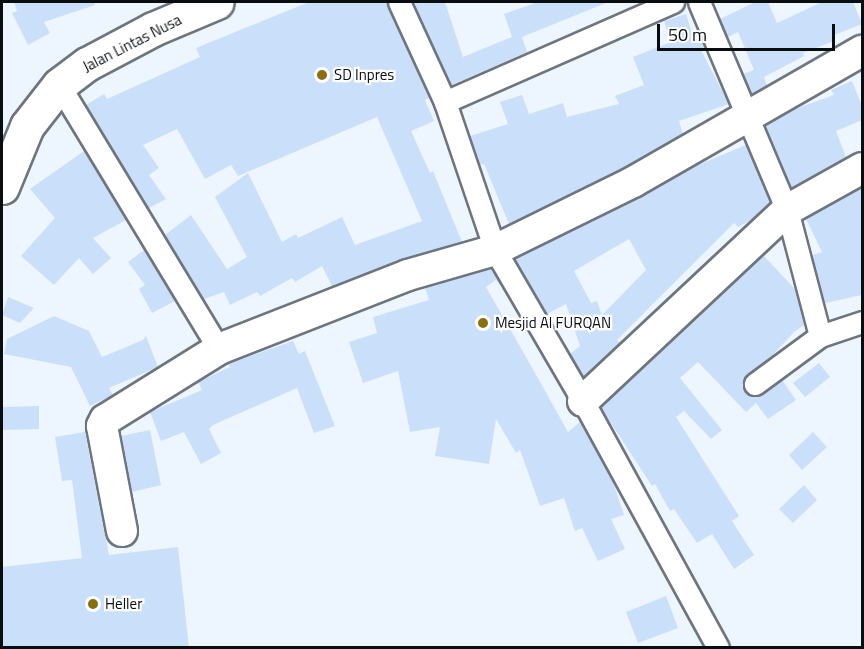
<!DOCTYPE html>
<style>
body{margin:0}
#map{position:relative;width:864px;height:649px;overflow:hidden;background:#edf5fe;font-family:"Titillium Web",sans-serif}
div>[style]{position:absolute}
.building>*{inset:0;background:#cae0fa}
.roads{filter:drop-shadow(2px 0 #6e757f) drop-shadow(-2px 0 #6e757f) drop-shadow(0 2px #6e757f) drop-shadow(0 -2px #6e757f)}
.street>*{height:21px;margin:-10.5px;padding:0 10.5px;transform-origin:10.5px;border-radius:10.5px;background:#fff}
.secondary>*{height:30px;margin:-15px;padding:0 15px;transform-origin:15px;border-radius:15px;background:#fff}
.highway>*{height:33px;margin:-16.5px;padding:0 16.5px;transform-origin:16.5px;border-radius:16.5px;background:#fff}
.dots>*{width:16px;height:16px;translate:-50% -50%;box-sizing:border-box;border:3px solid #fff;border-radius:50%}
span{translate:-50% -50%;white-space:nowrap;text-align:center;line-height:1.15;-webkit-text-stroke:4.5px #fff;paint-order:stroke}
.street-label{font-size:15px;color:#0a0d10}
.poi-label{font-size:15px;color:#0a0d10}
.left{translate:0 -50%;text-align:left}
.frame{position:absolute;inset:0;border:3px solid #0a0d10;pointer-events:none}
.scale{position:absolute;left:657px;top:24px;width:178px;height:27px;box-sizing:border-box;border:3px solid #0a0d10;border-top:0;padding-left:8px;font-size:18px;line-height:21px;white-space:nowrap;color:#0a0d10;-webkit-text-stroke:4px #fff;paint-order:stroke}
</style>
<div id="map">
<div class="building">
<i style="clip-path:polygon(14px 2px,94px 2px,95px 5px,44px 22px,50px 33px,28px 45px,12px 13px,17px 11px)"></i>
<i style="clip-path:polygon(309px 2px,386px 2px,429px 98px,425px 100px,434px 121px,411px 131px,430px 173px,433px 171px,462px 242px,402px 259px,332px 286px,322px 266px,295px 282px,292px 278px,260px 296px,257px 292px,230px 305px,224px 292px,204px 299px,165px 235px,191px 215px,227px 269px,247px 257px,215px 197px,248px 173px,282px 242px,296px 234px,298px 238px,342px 217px,355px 245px,422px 221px,377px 117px,238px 176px,231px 165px,205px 179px,177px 129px,143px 145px,159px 168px,149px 175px,166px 199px,149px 208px,86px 105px,104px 94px,107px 99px,200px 57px,196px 48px)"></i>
<i style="clip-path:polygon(413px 2px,445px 2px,463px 57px,512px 37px,504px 14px,538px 2px,606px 3px,522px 37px,527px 52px,451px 85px)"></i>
<i style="clip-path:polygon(755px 2px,768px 2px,777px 23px,822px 2px,853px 2px,862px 24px,832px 36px,834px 41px,803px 53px,804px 56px,764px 77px,767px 86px,752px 94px,743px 74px,754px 70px,738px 32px,728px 37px,720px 19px)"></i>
<i style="clip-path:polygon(686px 14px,692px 33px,697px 30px,705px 48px,701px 50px,729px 104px,679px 121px,683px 134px,625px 167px,509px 224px,484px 164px,480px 165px,470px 136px,508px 124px,500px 102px,522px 95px,529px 114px,563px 103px,567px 117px,619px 104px,615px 96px,644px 85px,633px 57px,671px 42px,664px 21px)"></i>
<i style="clip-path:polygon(852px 81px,862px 106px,862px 120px,836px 131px,846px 157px,791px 188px,765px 126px,795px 109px,834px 95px,831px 90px)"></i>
<i style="clip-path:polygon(evenodd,746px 145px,770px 202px,751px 220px,738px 227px,734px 223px,617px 340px,620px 343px,584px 377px,570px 354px,580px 346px,566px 304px,547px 314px,515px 259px,641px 197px,693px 167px,746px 145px,629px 239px,646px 270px,602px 315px,597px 301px,591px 303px,574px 271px,629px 239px)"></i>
<i style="clip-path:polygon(84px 151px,126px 220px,93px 238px,111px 258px,93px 274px,79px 258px,54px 285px,21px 256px,55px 218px,30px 189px)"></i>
<i style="clip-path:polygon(862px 187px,862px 295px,825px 303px,812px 255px,822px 252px,806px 219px)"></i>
<i style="clip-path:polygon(144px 250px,175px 301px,152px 313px,139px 289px,145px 285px,128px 262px)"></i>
<i style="clip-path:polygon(764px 256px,795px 289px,804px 325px,794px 332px,771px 357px,747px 374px,742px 386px,749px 395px,757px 397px,782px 380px,796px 400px,768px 419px,756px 403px,746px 412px,698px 362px,680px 378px,722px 430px,711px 439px,684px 411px,676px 417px,739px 516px,732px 521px,754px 555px,734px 569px,712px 534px,697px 543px,674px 509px,670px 511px,655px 484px,652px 486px,601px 408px)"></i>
<i style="clip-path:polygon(491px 269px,503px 288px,496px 280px,486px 287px,539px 380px,568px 432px,580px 422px,613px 482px,624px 515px,611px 519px,625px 549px,598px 561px,582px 528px,575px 531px,564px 498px,540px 506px,520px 450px,516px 453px,496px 419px,489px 464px,435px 456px,440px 427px,410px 432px,398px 371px,363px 383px,349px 342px,377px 333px,373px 317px,429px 300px,425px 288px)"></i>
<i style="clip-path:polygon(8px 297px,34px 308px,20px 323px,2px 315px)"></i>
<i style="clip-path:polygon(54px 316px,89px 331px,102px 357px,143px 340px,146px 336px,158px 367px,109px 388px,113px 395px,90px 406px,71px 367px,4px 354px,7px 339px)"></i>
<i style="clip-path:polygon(293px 341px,299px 354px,305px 351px,335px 426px,314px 433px,297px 388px,213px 425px,209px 429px,221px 453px,201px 464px,184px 432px,161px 441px,150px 412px,202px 390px,198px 382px,230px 367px,228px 364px)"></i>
<i style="clip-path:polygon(819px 363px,830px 377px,805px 397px,793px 383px)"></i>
<i style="clip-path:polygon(39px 406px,39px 429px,2px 430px,2px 407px)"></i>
<i style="clip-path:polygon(150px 430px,161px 485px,132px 492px,121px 436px)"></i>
<i style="clip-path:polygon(85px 432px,109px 555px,178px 547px,189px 648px,2px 648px,2px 567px,82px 558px,72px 480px,62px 481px,55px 437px)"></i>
<i style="clip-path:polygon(813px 432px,827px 447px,802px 470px,789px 455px)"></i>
<i style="clip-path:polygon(804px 485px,817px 500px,793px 523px,779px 509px)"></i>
<i style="clip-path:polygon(666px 596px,678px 628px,638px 643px,626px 612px)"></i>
</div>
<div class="roads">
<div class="street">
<i style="left:399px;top:2px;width:110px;rotate:65.3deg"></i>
<i style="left:445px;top:102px;width:156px;rotate:71.3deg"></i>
<i style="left:495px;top:250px;width:175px;rotate:59.8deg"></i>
<i style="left:583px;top:401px;width:281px;rotate:61.3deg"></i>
<i style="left:699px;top:2px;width:226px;rotate:67.1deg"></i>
<i style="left:787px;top:210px;width:130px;rotate:75.3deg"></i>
<i style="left:820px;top:336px;width:81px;rotate:143.6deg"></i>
<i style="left:59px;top:85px;width:309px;rotate:58.8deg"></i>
<i style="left:445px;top:102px;width:249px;rotate:-23.7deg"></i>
<i style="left:820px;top:336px;width:44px;rotate:-18.4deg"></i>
</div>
<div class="secondary">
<i style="left:583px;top:401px;width:279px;rotate:-43.1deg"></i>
<i style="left:787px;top:210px;width:86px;rotate:-29.2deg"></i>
<i style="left:122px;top:531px;width:107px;rotate:-100.8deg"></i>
<i style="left:102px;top:426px;width:7px;rotate:-63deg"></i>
<i style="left:105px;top:420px;width:134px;rotate:-31.9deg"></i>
<i style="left:219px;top:349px;width:203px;rotate:-21.4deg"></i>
<i style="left:408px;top:275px;width:91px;rotate:-16deg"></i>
<i style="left:495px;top:250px;width:154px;rotate:-26.2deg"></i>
<i style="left:633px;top:182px;width:264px;rotate:-29.8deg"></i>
</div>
<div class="highway">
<i style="left:2px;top:187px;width:66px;rotate:-67.7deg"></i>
<i style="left:27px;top:126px;width:52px;rotate:-52deg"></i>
<i style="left:59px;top:85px;width:35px;rotate:-37deg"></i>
<i style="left:87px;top:64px;width:75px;rotate:-27.9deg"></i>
<i style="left:153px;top:29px;width:69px;rotate:-22.9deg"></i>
</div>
</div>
<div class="dots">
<i style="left:322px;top:75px;background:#896f10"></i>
<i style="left:483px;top:323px;background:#896f10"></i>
<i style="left:93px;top:604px;background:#896f10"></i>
</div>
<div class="street-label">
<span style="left:132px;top:43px;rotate:-27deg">Jalan Lintas Nusa</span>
</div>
<div class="poi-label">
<span class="left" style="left:334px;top:75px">SD Inpres</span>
<span class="left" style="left:495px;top:323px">Mesjid Al FURQAN</span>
<span class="left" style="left:105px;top:604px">Heller</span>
</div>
<div class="frame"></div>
<div class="scale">50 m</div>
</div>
